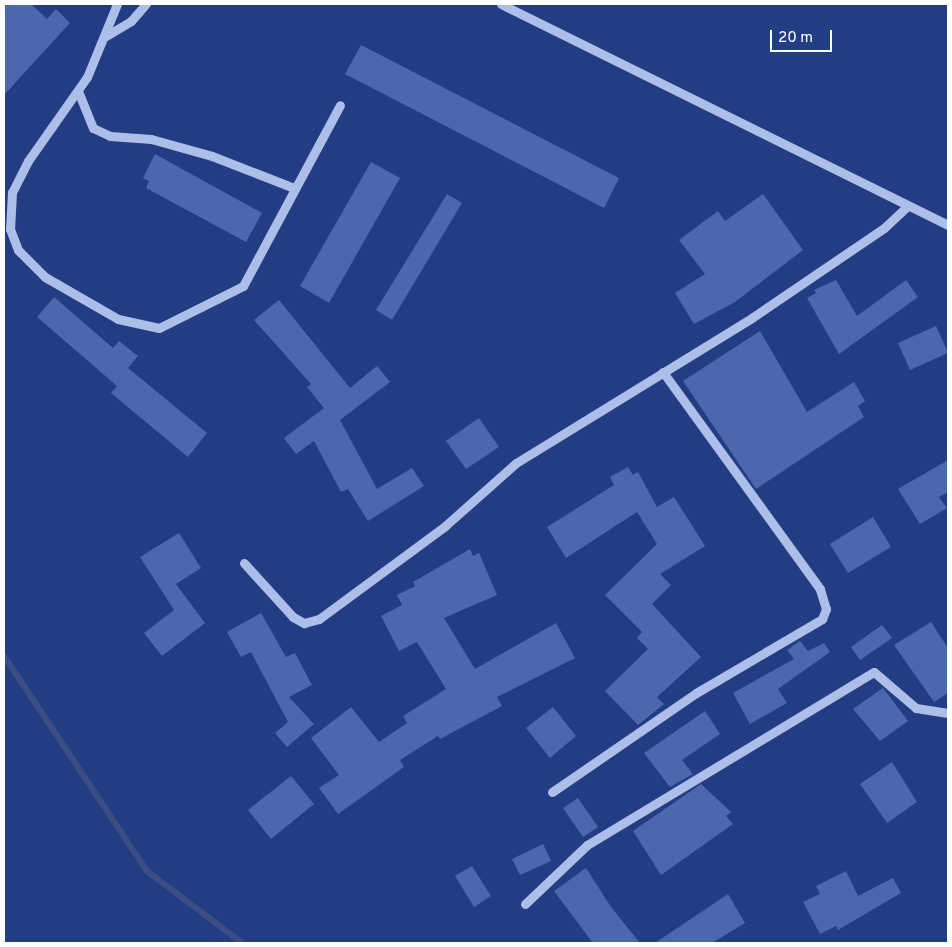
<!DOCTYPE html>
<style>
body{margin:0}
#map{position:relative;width:952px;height:947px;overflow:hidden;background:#233d85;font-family:Overpass,sans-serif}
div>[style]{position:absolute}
.stream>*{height:6px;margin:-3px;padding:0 3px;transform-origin:3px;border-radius:3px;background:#3b4e84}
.building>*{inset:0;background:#4b67ad}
.minor>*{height:9px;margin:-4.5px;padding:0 4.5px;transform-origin:4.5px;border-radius:4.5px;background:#adbee9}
span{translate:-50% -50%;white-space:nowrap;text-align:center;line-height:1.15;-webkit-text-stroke:4px #233d85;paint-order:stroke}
.frame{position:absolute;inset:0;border:5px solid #fff;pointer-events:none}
.scale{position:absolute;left:770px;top:30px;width:62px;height:22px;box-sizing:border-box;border:2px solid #fff;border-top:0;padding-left:6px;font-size:15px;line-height:18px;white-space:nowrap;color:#fff;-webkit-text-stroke:4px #233d85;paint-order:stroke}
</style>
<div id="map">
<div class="stream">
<i style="left:4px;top:656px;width:258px;rotate:56.4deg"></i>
<i style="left:147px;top:871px;width:119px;rotate:37.2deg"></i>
</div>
<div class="building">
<i style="clip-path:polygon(4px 4px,31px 4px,47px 19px,56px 9px,70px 23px,4px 95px)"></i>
<i style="clip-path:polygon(361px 45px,619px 178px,604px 208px,345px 74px)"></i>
<i style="clip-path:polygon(155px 154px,262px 213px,246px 242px,146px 188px,149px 181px,143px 178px)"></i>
<i style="clip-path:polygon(371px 162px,400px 178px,329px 303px,300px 286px)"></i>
<i style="clip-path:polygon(447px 194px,462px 203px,392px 320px,376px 310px)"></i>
<i style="clip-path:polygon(763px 194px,803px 250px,735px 302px,694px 324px,675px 293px,705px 274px,679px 240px,718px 211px,725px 221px)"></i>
<i style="clip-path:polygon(836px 280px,857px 316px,906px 280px,918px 297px,839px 354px,807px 298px,816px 293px,814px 290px)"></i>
<i style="clip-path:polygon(54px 297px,113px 348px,119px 341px,138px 356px,128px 368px,207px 433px,188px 457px,111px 393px,117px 386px,37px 317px)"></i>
<i style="clip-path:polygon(279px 300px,350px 388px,377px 366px,390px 382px,340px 420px,377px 489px,412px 468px,424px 486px,368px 521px,348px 489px,341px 492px,314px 441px,296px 454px,284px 438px,324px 408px,307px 387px,311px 384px,254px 320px)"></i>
<i style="clip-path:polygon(936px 326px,948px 353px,910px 370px,898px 343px)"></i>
<i style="clip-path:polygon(760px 331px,807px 412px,854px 382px,865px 401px,858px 406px,864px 417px,756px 489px,683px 381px)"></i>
<i style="clip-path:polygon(479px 418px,499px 447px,466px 469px,446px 441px)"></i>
<i style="clip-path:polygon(948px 460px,948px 492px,939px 497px,947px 508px,920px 524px,898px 489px)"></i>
<i style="clip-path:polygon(628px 467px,633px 475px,638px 472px,657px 507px,674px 497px,705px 546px,660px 574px,671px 585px,652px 604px,701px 657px,657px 697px,664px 704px,638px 725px,605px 691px,648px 649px,637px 638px,642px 632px,605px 595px,657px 544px,637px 512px,566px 558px,547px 527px,614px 485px,610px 477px)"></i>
<i style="clip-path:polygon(873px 517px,891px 547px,848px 573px,830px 544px)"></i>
<i style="clip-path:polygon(179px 533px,201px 568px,176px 584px,205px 623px,162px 656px,144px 633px,174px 610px,140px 557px)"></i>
<i style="clip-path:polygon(470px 549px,473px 556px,479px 553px,497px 595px,444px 618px,475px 669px,556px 623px,575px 658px,497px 697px,502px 706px,440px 739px,438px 736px,400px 760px,404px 767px,338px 814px,319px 788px,339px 775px,311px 738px,351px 707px,379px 742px,407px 723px,403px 716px,446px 689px,417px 642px,399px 651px,381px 616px,402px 605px,397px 595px,415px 586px,413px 582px)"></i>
<i style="clip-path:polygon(261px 613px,286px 657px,295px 653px,312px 685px,289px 697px,314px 724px,287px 747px,275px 733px,288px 722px,251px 652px,241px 657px,227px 632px)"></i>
<i style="clip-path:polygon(931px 622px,948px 648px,948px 693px,934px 702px,894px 645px)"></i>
<i style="clip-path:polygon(882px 625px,892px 638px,860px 660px,851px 647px)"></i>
<i style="clip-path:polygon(800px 641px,808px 651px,824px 643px,830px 652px,778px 689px,787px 703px,750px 724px,733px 693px,794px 659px,787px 650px)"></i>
<i style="clip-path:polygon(883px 688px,908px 721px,880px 741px,853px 709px)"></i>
<i style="clip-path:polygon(553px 707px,576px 736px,550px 758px,526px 728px)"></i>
<i style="clip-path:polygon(705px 711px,720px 734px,682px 760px,693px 774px,670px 787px,644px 753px)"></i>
<i style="clip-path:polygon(892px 762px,917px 802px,887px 823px,860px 784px)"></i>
<i style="clip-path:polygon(291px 776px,314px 804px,271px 839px,248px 810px)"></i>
<i style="clip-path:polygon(701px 784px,731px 812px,726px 816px,733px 824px,661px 875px,633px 831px)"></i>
<i style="clip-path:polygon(578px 798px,598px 827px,583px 837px,563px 808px)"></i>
<i style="clip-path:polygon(543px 844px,551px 861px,520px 875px,512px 859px)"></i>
<i style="clip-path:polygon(472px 866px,491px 896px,474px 907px,455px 876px)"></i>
<i style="clip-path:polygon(586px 868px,611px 907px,640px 943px,593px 943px,554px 891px)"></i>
<i style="clip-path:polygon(846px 871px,858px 896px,893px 878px,901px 893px,838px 930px,836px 926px,820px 934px,803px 902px,820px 894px,816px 886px)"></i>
<i style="clip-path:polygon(728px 894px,745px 923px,712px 943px,655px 943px)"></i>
</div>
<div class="minor">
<i style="left:117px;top:4px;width:79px;rotate:112.3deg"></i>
<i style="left:87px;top:77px;width:103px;rotate:125.1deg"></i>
<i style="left:28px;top:161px;width:35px;rotate:117deg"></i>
<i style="left:12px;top:192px;width:37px;rotate:93deg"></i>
<i style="left:10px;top:229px;width:22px;rotate:69deg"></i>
<i style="left:18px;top:250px;width:38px;rotate:45deg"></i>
<i style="left:45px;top:277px;width:84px;rotate:29.9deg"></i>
<i style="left:118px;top:319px;width:42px;rotate:12.4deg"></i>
<i style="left:159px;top:328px;width:94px;rotate:-26.6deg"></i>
<i style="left:243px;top:286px;width:205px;rotate:-61.8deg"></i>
<i style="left:501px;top:4px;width:499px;rotate:26.3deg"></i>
<i style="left:106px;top:36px;width:29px;rotate:-31deg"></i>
<i style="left:131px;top:21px;width:23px;rotate:-49deg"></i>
<i style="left:78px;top:91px;width:40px;rotate:68deg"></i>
<i style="left:93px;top:128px;width:19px;rotate:25deg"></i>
<i style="left:110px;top:136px;width:41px;rotate:4.2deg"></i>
<i style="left:151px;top:139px;width:63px;rotate:15.6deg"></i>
<i style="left:212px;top:156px;width:88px;rotate:21.3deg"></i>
<i style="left:244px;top:563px;width:73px;rotate:47.8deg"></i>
<i style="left:293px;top:617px;width:13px;rotate:29deg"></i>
<i style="left:304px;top:623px;width:16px;rotate:-15deg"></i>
<i style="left:319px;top:619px;width:157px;rotate:-36.4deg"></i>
<i style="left:445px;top:526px;width:95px;rotate:-41.6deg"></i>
<i style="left:516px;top:463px;width:278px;rotate:-31.6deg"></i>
<i style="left:753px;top:317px;width:158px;rotate:-34.2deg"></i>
<i style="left:884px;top:228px;width:33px;rotate:-43deg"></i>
<i style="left:552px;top:792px;width:175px;rotate:-34.5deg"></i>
<i style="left:696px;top:693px;width:146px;rotate:-30.4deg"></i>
<i style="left:822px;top:619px;width:11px;rotate:-68deg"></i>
<i style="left:826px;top:609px;width:21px;rotate:-107deg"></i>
<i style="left:820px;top:589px;width:268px;rotate:-125.9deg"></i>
<i style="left:525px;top:904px;width:86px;rotate:-43.6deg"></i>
<i style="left:587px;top:845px;width:335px;rotate:-31.1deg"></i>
<i style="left:874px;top:672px;width:55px;rotate:40.6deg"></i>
<i style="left:916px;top:708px;width:32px;rotate:9deg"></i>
</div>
<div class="frame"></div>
<div class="scale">20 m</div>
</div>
